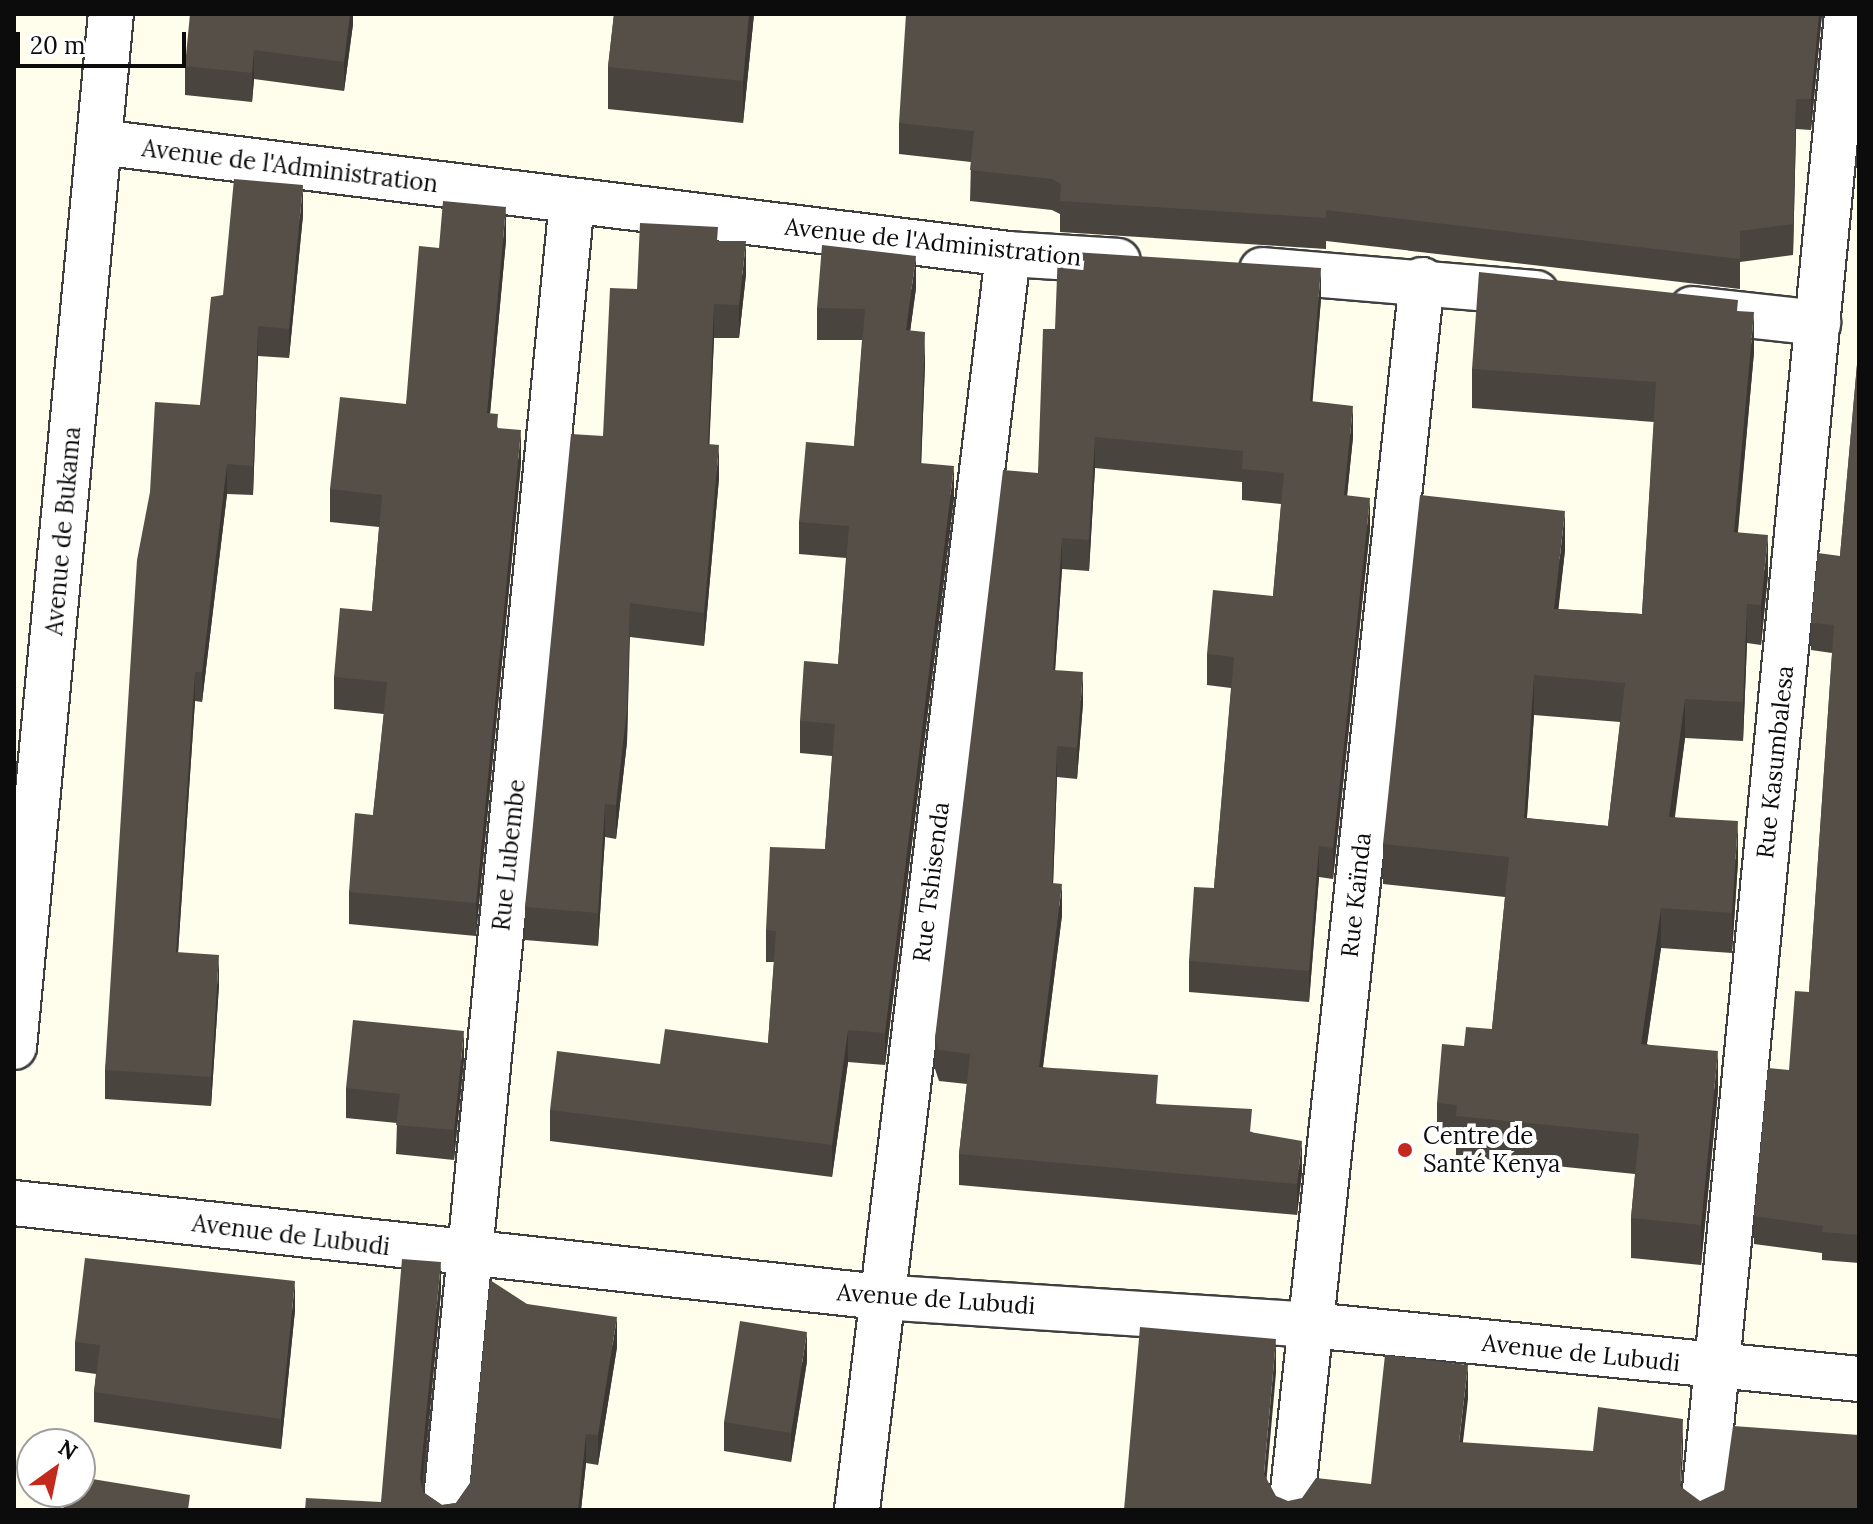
<!DOCTYPE html>
<meta charset="utf-8">
<style>
body{margin:0}
#map{position:relative;width:1873px;height:1524px;overflow:hidden;background:#fffdec;font-family:Lora,serif}
div>[style]{position:absolute}
.roads{filter:drop-shadow(2px 0 #3f3f3f) drop-shadow(-2px 0 #3f3f3f) drop-shadow(0 2px #3f3f3f) drop-shadow(0 -2px #3f3f3f)}
.street>*{height:44px;margin:-22px;padding:0 22px;transform-origin:22px;border-radius:22px;background:#fff}
.wall>*{inset:0;background:#4a443e}
.shaded-wall>*{inset:0;background:#3c3732}
.building>*{inset:0;background:#564f48}
.dots>*{width:22px;height:22px;translate:-50% -50%;box-sizing:border-box;border:4px solid #fff;border-radius:50%}
span{translate:-50% -50%;white-space:nowrap;text-align:center;line-height:1.15;-webkit-text-stroke:8px #fff;paint-order:stroke}
.street-label{font-size:24px;color:#0c0c0c}
.poi-label{font-size:24px;color:#0c0c0c}
.left{translate:0 -50%;text-align:left}
.frame{position:absolute;inset:0;border:16px solid #0c0c0c;pointer-events:none}
.north{position:absolute;left:16px;top:1428px;width:80px;height:80px;box-sizing:border-box;background:#fff;border:2px solid #9e9e9e;border-radius:50%;rotate:33deg;font-size:22px;font-weight:700;line-height:32px;text-align:center;color:#0c0c0c}
.north::after{content:'';display:block;margin:auto;width:28px;height:36px;background:#c4291d;clip-path:polygon(50% 0,100% 100%,50% 72%,0 100%)}
.scale{position:absolute;left:16px;top:32px;width:170px;height:36px;box-sizing:border-box;border:4px solid #0c0c0c;border-top:0;padding-left:10px;font-size:24px;line-height:28px;white-space:nowrap;color:#0c0c0c;-webkit-text-stroke:6px #fff;paint-order:stroke}
</style>
<div id="map">
<div class="roads">
<div class="street">
<i style="left:99px;top:142px;width:916px;rotate:7.02deg"></i>
<i style="left:1008px;top:254px;width:110px;rotate:3.6deg"></i>
<i style="left:1262px;top:270px;width:275px;rotate:4.8deg"></i>
<i style="left:1692px;top:309px;width:127px;rotate:6.3deg"></i>
<i style="left:14px;top:1047px;width:1038px;rotate:-84.64deg"></i>
<i style="left:14px;top:1203px;width:871px;rotate:6.19deg"></i>
<i style="left:880px;top:1297px;width:431px;rotate:3.7deg"></i>
<i style="left:1310px;top:1325px;width:552px;rotate:5.62deg"></i>
<i style="left:445px;top:1510px;width:1315px;rotate:-84.46deg"></i>
<i style="left:857px;top:1510px;width:1265px;rotate:-83.14deg"></i>
<i style="left:1291px;top:1510px;width:1237px;rotate:-83.92deg"></i>
<i style="left:1703px;top:1510px;width:1503px;rotate:-84.5deg"></i>
</div>
</div>
<div class="wall">
<i style="clip-path:polygon(353px 14px,353px 24px,344px 91px,254px 79px,252px 102px,185px 95px,185px 66px)"></i>
<i style="clip-path:polygon(614px 14px,754px 14px,743px 123px,608px 109px,608px 67px)"></i>
<i style="clip-path:polygon(1822px 14px,1811px 130px,1796px 129px,1793px 255px,1740px 262px,1740px 289px,1326px 241px,1326px 249px,1060px 232px,1060px 214px,1052px 210px,970px 201px,971px 162px,899px 154px,899px 123px)"></i>
<i style="clip-path:polygon(303px 215px,289px 358px,258px 356px,253px 495px,227px 494px,202px 702px,195px 701px,178px 953px,219px 985px,211px 1106px,105px 1099px,105px 1070px,200px 405px,223px 295px)"></i>
<i style="clip-path:polygon(506px 240px,490px 414px,498px 428px,521px 463px,476px 936px,349px 924px,349px 892px,373px 815px,384px 714px,334px 709px,334px 677px,372px 611px,379px 527px,330px 522px,330px 489px,406px 404px,439px 248px)"></i>
<i style="clip-path:polygon(746px 274px,739px 338px,714px 338px,709px 444px,719px 478px,704px 646px,630px 637px,627px 742px,616px 839px,605px 837px,598px 946px,525px 940px,525px 907px,603px 436px,637px 289px)"></i>
<i style="clip-path:polygon(916px 288px,910px 331px,925px 364px,921px 463px,954px 498px,885px 1065px,848px 1062px,832px 1177px,550px 1141px,550px 1110px,660px 1064px,768px 1043px,774px 962px,766px 962px,766px 930px,825px 849px,832px 756px,800px 753px,800px 721px,838px 664px,846px 558px,799px 554px,799px 522px,854px 446px,862px 340px,817px 340px,817px 308px)"></i>
<i style="clip-path:polygon(1321px 299px,1312px 401px,1353px 437px,1347px 495px,1370px 529px,1333px 879px,1319px 877px,1309px 1002px,1189px 992px,1189px 961px,1214px 888px,1231px 688px,1207px 685px,1207px 654px,1273px 596px,1281px 504px,1242px 500px,1242px 482px,1095px 468px,1089px 571px,1062px 569px,1055px 670px,1083px 703px,1077px 779px,1057px 777px,1053px 883px,1062px 915px,1043px 1067px,1158px 1104px,1252px 1132px,1302px 1172px,1297px 1215px,959px 1185px,959px 1154px,967px 1084px,939px 1081px,935px 1069px,935px 1038px,1038px 473px,1055px 329px)"></i>
<i style="clip-path:polygon(evenodd,1738px 311px,1754px 352px,1738px 532px,1768px 575px,1761px 645px,1747px 643px,1743px 741px,1685px 738px,1675px 817px,1738px 861px,1732px 953px,1661px 948px,1647px 1044px,1718px 1091px,1701px 1265px,1631px 1258px,1631px 1218px,1635px 1174px,1456px 1156px,1456px 1145px,1437px 1143px,1437px 1103px,1464px 1046px,1492px 1029px,1505px 897px,1383px 884px,1383px 844px,1565px 550px,1558px 609px,1642px 614px,1654px 422px,1472px 408px,1472px 369px,1738px 311px,1534px 715px,1620px 722px,1608px 826px,1527px 818px,1534px 715px)"></i>
<i style="clip-path:polygon(1859px 342px,1859px 1263px,1822px 1260px,1822px 1253px,1754px 1244px,1754px 1216px,1809px 992px,1832px 653px,1811px 650px,1811px 623px,1840px 556px)"></i>
<i style="clip-path:polygon(464px 1060px,454px 1160px,396px 1154px,397px 1123px,346px 1118px,346px 1088px)"></i>
<i style="clip-path:polygon(441px 1292px,423px 1492px,442px 1505px,456px 1503px,470px 1483px,527px 1304px,617px 1347px,598px 1465px,586px 1463px,581px 1510px,305px 1510px,381px 1502px)"></i>
<i style="clip-path:polygon(295px 1310px,281px 1449px,94px 1422px,94px 1392px,96px 1374px,75px 1371px,75px 1342px)"></i>
<i style="clip-path:polygon(807px 1361px,791px 1462px,724px 1451px,724px 1422px)"></i>
</div>
<div class="shaded-wall">
<i style="clip-path:polygon(350px 14px,353px 14px,353px 24px,344px 91px,344px 62px)"></i>
<i style="clip-path:polygon(749px 14px,754px 14px,743px 123px,743px 81px)"></i>
<i style="clip-path:polygon(1819px 14px,1822px 14px,1811px 130px,1811px 99px)"></i>
<i style="clip-path:polygon(254px 50px,254px 79px,252px 102px,252px 73px)"></i>
<i style="clip-path:polygon(1796px 99px,1796px 129px,1793px 255px,1793px 224px)"></i>
<i style="clip-path:polygon(303px 185px,303px 215px,289px 358px,289px 329px)"></i>
<i style="clip-path:polygon(506px 207px,506px 240px,487px 446px,487px 413px)"></i>
<i style="clip-path:polygon(746px 241px,746px 274px,739px 338px,739px 305px)"></i>
<i style="clip-path:polygon(916px 256px,916px 288px,906px 362px,906px 330px)"></i>
<i style="clip-path:polygon(1321px 268px,1321px 299px,1310px 432px,1310px 401px)"></i>
<i style="clip-path:polygon(714px 304px,714px 338px,708px 477px,708px 444px)"></i>
<i style="clip-path:polygon(1754px 312px,1754px 352px,1734px 571px,1734px 532px)"></i>
<i style="clip-path:polygon(258px 326px,258px 356px,253px 495px,253px 466px)"></i>
<i style="clip-path:polygon(925px 332px,925px 364px,920px 495px,920px 463px)"></i>
<i style="clip-path:polygon(1353px 406px,1353px 437px,1344px 526px,1344px 495px)"></i>
<i style="clip-path:polygon(521px 430px,521px 463px,476px 936px,476px 903px)"></i>
<i style="clip-path:polygon(1095px 437px,1095px 468px,1089px 571px,1089px 540px)"></i>
<i style="clip-path:polygon(719px 445px,719px 478px,704px 646px,704px 613px)"></i>
<i style="clip-path:polygon(227px 464px,227px 494px,202px 702px,202px 672px)"></i>
<i style="clip-path:polygon(954px 466px,954px 498px,885px 1065px,885px 1033px)"></i>
<i style="clip-path:polygon(1370px 498px,1370px 529px,1333px 879px,1333px 848px)"></i>
<i style="clip-path:polygon(1565px 511px,1565px 550px,1554px 649px,1554px 609px)"></i>
<i style="clip-path:polygon(1768px 535px,1768px 575px,1761px 645px,1761px 605px)"></i>
<i style="clip-path:polygon(1062px 538px,1062px 569px,1053px 701px,1053px 670px)"></i>
<i style="clip-path:polygon(630px 603px,627px 742px,616px 839px,616px 805px)"></i>
<i style="clip-path:polygon(1747px 604px,1747px 643px,1743px 741px,1743px 702px)"></i>
<i style="clip-path:polygon(195px 672px,195px 701px,176px 982px,176px 952px)"></i>
<i style="clip-path:polygon(1083px 672px,1083px 703px,1077px 779px,1077px 748px)"></i>
<i style="clip-path:polygon(1534px 675px,1534px 715px,1524px 857px,1524px 818px)"></i>
<i style="clip-path:polygon(1685px 699px,1685px 738px,1669px 856px,1669px 817px)"></i>
<i style="clip-path:polygon(1057px 746px,1057px 777px,1052px 914px,1052px 883px)"></i>
<i style="clip-path:polygon(605px 804px,605px 837px,598px 946px,598px 913px)"></i>
<i style="clip-path:polygon(1738px 821px,1738px 861px,1732px 953px,1732px 913px)"></i>
<i style="clip-path:polygon(1319px 846px,1319px 877px,1309px 1002px,1309px 971px)"></i>
<i style="clip-path:polygon(1062px 884px,1062px 915px,1039px 1098px,1039px 1067px)"></i>
<i style="clip-path:polygon(1661px 908px,1661px 948px,1641px 1083px,1641px 1044px)"></i>
<i style="clip-path:polygon(219px 955px,219px 985px,211px 1106px,211px 1077px)"></i>
<i style="clip-path:polygon(848px 1030px,848px 1062px,832px 1177px,832px 1145px)"></i>
<i style="clip-path:polygon(464px 1031px,464px 1060px,454px 1160px,454px 1130px)"></i>
<i style="clip-path:polygon(1718px 1051px,1718px 1091px,1701px 1265px,1701px 1225px)"></i>
<i style="clip-path:polygon(1302px 1141px,1302px 1172px,1297px 1215px,1297px 1184px)"></i>
<i style="clip-path:polygon(441px 1262px,441px 1292px,420px 1508px,420px 1478px)"></i>
<i style="clip-path:polygon(295px 1281px,295px 1310px,281px 1449px,281px 1419px)"></i>
<i style="clip-path:polygon(617px 1317px,617px 1347px,598px 1465px,598px 1435px)"></i>
<i style="clip-path:polygon(807px 1332px,807px 1361px,791px 1462px,791px 1433px)"></i>
<i style="clip-path:polygon(1276px 1339px,1276px 1373px,1264px 1508px,1264px 1474px)"></i>
<i style="clip-path:polygon(1468px 1365px,1468px 1399px,1459px 1476px,1459px 1442px)"></i>
<i style="clip-path:polygon(1683px 1419px,1683px 1453px,1680px 1510px,1680px 1486px)"></i>
<i style="clip-path:polygon(586px 1434px,586px 1463px,581px 1510px,578px 1510px)"></i>
</div>
<div class="building">
<i style="clip-path:polygon(190px 14px,350px 14px,344px 62px,254px 50px,252px 73px,185px 66px)"></i>
<i style="clip-path:polygon(614px 14px,749px 14px,743px 81px,608px 67px)"></i>
<i style="clip-path:polygon(906px 14px,1819px 14px,1811px 99px,1796px 99px,1793px 224px,1740px 231px,1740px 259px,1326px 210px,1326px 218px,1060px 201px,1061px 184px,1052px 179px,970px 170px,974px 131px,899px 123px)"></i>
<i style="clip-path:polygon(234px 179px,303px 185px,289px 329px,258px 326px,253px 466px,227px 464px,202px 672px,195px 672px,176px 952px,219px 955px,211px 1077px,105px 1070px,137px 560px,150px 492px,155px 402px,200px 405px,211px 297px,223px 295px)"></i>
<i style="clip-path:polygon(443px 201px,506px 207px,487px 413px,498px 414px,497px 428px,521px 430px,476px 903px,349px 892px,355px 813px,373px 815px,387px 682px,334px 677px,340px 608px,372px 611px,382px 495px,330px 489px,340px 397px,406px 404px,419px 246px,439px 248px)"></i>
<i style="clip-path:polygon(640px 223px,718px 227px,717px 241px,746px 241px,739px 305px,714px 304px,708px 444px,719px 445px,704px 613px,630px 603px,627px 709px,616px 805px,605px 804px,598px 913px,525px 907px,571px 434px,603px 436px,610px 288px,637px 289px)"></i>
<i style="clip-path:polygon(822px 245px,916px 256px,906px 330px,925px 332px,920px 463px,954px 466px,885px 1033px,848px 1030px,832px 1145px,550px 1110px,557px 1051px,660px 1064px,665px 1029px,768px 1043px,776px 931px,766px 930px,770px 847px,825px 849px,835px 724px,800px 721px,804px 661px,838px 664px,849px 526px,799px 522px,806px 442px,854px 446px,865px 309px,817px 308px)"></i>
<i style="clip-path:polygon(1058px 251px,1321px 268px,1310px 401px,1353px 406px,1344px 495px,1370px 498px,1333px 848px,1319px 846px,1309px 971px,1189px 961px,1194px 887px,1214px 888px,1234px 657px,1207px 654px,1213px 590px,1273px 596px,1284px 473px,1242px 469px,1243px 451px,1095px 437px,1089px 540px,1062px 538px,1053px 670px,1083px 672px,1077px 748px,1057px 746px,1052px 883px,1062px 884px,1039px 1067px,1158px 1075px,1156px 1104px,1252px 1109px,1250px 1132px,1302px 1141px,1297px 1184px,959px 1154px,970px 1054px,939px 1050px,935px 1038px,1003px 470px,1038px 473px,1043px 329px,1055px 329px)"></i>
<i style="clip-path:polygon(evenodd,1479px 272px,1738px 300px,1737px 311px,1754px 312px,1734px 532px,1768px 535px,1761px 605px,1747px 604px,1743px 702px,1685px 699px,1669px 817px,1738px 821px,1732px 913px,1661px 908px,1641px 1044px,1718px 1051px,1701px 1225px,1631px 1218px,1639px 1134px,1456px 1116px,1457px 1105px,1437px 1103px,1442px 1044px,1464px 1046px,1466px 1027px,1492px 1029px,1509px 857px,1383px 844px,1420px 495px,1565px 511px,1554px 609px,1642px 614px,1656px 382px,1472px 369px,1479px 272px,1534px 675px,1625px 683px,1608px 826px,1524px 818px,1534px 675px)"></i>
<i style="clip-path:polygon(1859px 342px,1859px 1235px,1822px 1232px,1823px 1226px,1754px 1216px,1768px 1068px,1789px 1070px,1795px 991px,1809px 992px,1834px 625px,1811px 623px,1818px 553px,1840px 556px)"></i>
<i style="clip-path:polygon(353px 1020px,464px 1031px,454px 1130px,396px 1125px,400px 1094px,346px 1088px)"></i>
<i style="clip-path:polygon(85px 1258px,295px 1281px,281px 1419px,94px 1392px,100px 1345px,75px 1342px)"></i>
<i style="clip-path:polygon(402px 1259px,441px 1262px,420px 1478px,423px 1492px,442px 1505px,456px 1503px,470px 1483px,490px 1280px,527px 1304px,617px 1317px,598px 1435px,586px 1434px,578px 1510px,305px 1510px,306px 1498px,381px 1502px)"></i>
<i style="clip-path:polygon(740px 1321px,807px 1332px,791px 1433px,724px 1422px)"></i>
<i style="clip-path:polygon(1140px 1327px,1276px 1339px,1264px 1474px,1276px 1496px,1288px 1501px,1302px 1498px,1316px 1478px,1371px 1484px,1385px 1355px,1468px 1365px,1459px 1442px,1593px 1451px,1598px 1407px,1683px 1419px,1680px 1486px,1700px 1501px,1724px 1490px,1733px 1426px,1859px 1435px,1859px 1510px,1124px 1510px)"></i>
<i style="clip-path:polygon(80px 1477px,190px 1495px,188px 1510px,63px 1510px,66px 1492px,80px 1492px)"></i>
</div>
<div class="dots">
<i style="left:1405px;top:1150px;background:#c4291d"></i>
</div>
<div class="street-label">
<span style="left:290px;top:166px;rotate:7deg">Avenue de l'Administration</span>
<span style="left:933px;top:242px;rotate:6deg">Avenue de l'Administration</span>
<span style="left:63px;top:531px;rotate:-85deg">Avenue de Bukama</span>
<span style="left:1775px;top:762px;rotate:-84deg">Rue Kasumbalesa</span>
<span style="left:509px;top:855px;rotate:-84deg">Rue Lubembe</span>
<span style="left:931px;top:882px;rotate:-83deg">Rue Tshisenda</span>
<span style="left:1356px;top:895px;rotate:-84deg">Rue Kaïnda</span>
<span style="left:291px;top:1235px;rotate:7deg">Avenue de Lubudi</span>
<span style="left:936px;top:1299px;rotate:4deg">Avenue de Lubudi</span>
<span style="left:1581px;top:1353px;rotate:6deg">Avenue de Lubudi</span>
</div>
<div class="poi-label">
<span class="left" style="left:1423px;top:1150px">Centre de<br>Santé Kenya</span>
</div>
<div class="frame"></div>
<div class="north">N</div>
<div class="scale">20 m</div>
</div>
